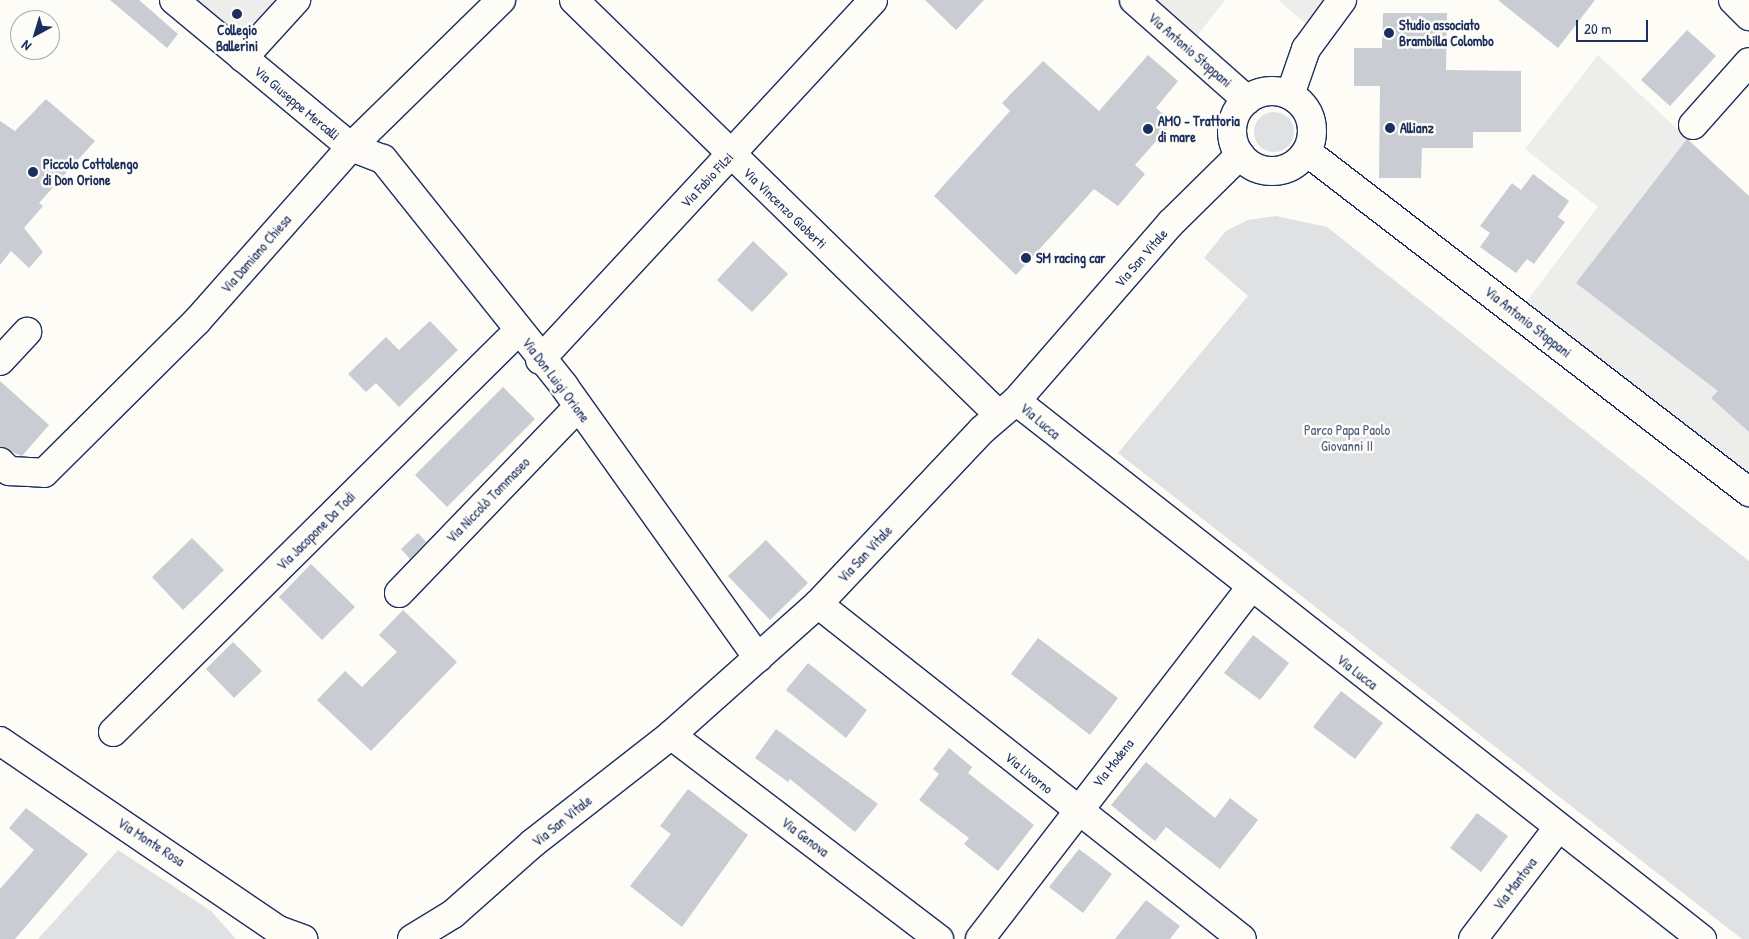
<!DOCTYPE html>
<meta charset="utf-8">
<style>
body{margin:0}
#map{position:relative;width:1749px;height:939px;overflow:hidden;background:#fdfcf7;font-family:"Patrick Hand",sans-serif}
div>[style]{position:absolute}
.built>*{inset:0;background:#edeeec}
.green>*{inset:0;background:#e0e1e3}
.round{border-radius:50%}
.building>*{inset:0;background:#c9ccd3}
.roads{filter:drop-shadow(1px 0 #1b2f5e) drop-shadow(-1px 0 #1b2f5e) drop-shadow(0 1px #1b2f5e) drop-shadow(0 -1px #1b2f5e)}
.minor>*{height:28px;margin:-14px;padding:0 14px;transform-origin:14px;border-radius:14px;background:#fdfcf7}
.minor>.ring{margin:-14px;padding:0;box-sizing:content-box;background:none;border:28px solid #fdfcf7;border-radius:50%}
.dots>*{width:14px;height:14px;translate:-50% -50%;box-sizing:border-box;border:2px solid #fdfcf7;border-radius:50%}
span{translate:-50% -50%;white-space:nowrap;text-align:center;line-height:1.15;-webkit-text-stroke:5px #fdfcf7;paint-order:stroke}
.poi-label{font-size:14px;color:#1b2f5e;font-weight:700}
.left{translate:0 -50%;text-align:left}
.street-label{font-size:14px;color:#1b2f5e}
.park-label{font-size:14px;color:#4c5c7f}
.north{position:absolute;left:10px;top:10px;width:50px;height:50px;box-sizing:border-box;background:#fdfcf7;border:1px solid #a3aaba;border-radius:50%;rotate:219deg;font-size:14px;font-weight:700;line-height:20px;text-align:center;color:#1b2f5e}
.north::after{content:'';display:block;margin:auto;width:18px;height:22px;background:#1b2f5e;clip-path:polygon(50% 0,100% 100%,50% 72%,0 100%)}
.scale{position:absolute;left:1576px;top:20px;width:72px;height:22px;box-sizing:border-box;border:2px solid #1b2f5e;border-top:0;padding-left:6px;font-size:15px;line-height:18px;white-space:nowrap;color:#1b2f5e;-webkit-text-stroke:4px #fdfcf7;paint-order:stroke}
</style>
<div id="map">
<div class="built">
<i style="clip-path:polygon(195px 0,276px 0,251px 27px,230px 29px)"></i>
<i style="clip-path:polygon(1138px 0,1225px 0,1189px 46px)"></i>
<i style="clip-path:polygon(1278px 0,1337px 0,1315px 31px)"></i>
<i style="clip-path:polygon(1598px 55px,1749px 196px,1749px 485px,1519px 311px,1598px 207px,1525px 149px)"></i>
</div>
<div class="green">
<i class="round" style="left:1254px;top:112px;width:40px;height:40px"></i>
<i style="clip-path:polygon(1276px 216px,1327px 227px,1749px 561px,1749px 939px,1742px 939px,1118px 453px,1248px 296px,1204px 258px,1226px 231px,1248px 220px)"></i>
<i style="clip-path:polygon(118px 850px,211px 911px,236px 939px,38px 939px)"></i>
</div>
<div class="building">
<i style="clip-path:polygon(110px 0,139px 0,178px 34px,167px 48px)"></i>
<i style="clip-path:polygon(925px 0,984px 0,956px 30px)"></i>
<i style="clip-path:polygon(1498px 0,1595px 0,1558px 48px)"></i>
<i style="clip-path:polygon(1383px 13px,1447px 13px,1446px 70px,1521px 71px,1521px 132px,1473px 132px,1473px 148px,1422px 148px,1421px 178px,1379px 178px,1380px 86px,1354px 86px,1354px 48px,1382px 48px)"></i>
<i style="clip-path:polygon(1687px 30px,1716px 56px,1670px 106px,1641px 80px)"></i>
<i style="clip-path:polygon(1148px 55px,1178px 81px,1156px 108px,1173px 122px,1135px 165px,1145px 174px,1118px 206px,1094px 189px,1016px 275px,934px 196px,1010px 111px,1002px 103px,1043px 61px,1099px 111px)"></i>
<i style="clip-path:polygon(46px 99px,95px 141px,39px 203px,43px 206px,24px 228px,43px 252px,29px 268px,11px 251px,0 265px,0 121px,15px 131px)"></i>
<i style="clip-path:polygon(1687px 139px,1749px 196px,1749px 432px,1711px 398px,1718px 391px,1576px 283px)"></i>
<i style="clip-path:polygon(1533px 174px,1569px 201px,1558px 217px,1565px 222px,1534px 264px,1527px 259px,1516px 273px,1480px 247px,1490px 233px,1480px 226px,1512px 183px,1521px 190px)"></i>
<i style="clip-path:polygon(753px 241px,788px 274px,752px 312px,717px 280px)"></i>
<i style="clip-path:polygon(430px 321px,458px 350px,399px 407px,376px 383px,366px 392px,348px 374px,386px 337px,399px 350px)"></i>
<i style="clip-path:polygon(0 381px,49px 425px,22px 456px,0 447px)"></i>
<i style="clip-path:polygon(503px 387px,535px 419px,447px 507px,415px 475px)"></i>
<i style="clip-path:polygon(418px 533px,426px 542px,410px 559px,401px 549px)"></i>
<i style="clip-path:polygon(192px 538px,224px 570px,183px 610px,152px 577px)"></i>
<i style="clip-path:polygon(766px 540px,808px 583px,770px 620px,728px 576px)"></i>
<i style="clip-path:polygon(311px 564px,355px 607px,322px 640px,279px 597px)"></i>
<i style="clip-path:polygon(403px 610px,457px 662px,371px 751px,317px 700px,345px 671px,362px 687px,397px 652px,379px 635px)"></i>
<i style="clip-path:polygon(1253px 635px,1289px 663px,1260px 700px,1224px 673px)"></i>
<i style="clip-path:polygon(1038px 638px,1118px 698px,1090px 735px,1011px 674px)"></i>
<i style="clip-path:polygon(233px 642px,262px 671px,234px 698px,206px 669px)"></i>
<i style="clip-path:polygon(808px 663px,867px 710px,846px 738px,786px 690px)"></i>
<i style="clip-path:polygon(1341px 691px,1383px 723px,1355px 759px,1313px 727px)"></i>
<i style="clip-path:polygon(776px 729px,878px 804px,855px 832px,790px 779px,788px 782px,755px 758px)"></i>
<i style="clip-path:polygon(949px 748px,972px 767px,968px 773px,1034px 825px,998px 871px,964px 844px,969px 838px,919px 800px,939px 774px,933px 769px)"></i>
<i style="clip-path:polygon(1146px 762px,1215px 818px,1230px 798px,1258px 820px,1220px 869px,1166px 827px,1155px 841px,1111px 805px)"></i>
<i style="clip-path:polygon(688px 789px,748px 835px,682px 927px,630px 886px,671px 834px,660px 826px)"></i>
<i style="clip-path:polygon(26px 808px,88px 854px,15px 939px,0 939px,0 889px,34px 850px,9px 828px)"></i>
<i style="clip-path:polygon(1477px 813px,1508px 836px,1481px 872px,1450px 848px)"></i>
<i style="clip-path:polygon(1079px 849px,1112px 874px,1083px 913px,1049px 887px)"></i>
<i style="clip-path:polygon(1146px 900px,1180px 926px,1170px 939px,1115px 939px)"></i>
</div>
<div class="roads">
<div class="minor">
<i style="left:174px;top:0;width:230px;rotate:39.7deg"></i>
<i style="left:351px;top:147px;width:34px;rotate:21deg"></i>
<i style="left:383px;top:159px;width:290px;rotate:51.4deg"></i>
<i style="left:564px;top:386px;width:334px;rotate:54.5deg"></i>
<i style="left:574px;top:0;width:593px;rotate:44.32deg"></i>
<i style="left:1134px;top:0;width:151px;rotate:41.5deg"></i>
<i style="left:1733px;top:0;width:23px;rotate:45deg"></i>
<i style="left:243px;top:58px;width:79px;rotate:-47.6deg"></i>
<i class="ring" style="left:1232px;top:91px;width:52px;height:52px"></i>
<i style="left:1290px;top:95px;width:49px;rotate:-70.8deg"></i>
<i style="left:1306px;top:49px;width:61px;rotate:-53.7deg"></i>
<i style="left:1693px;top:125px;width:84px;rotate:-48.4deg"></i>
<i style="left:1307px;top:152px;width:558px;rotate:37.57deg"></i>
<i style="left:540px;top:360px;width:490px;rotate:-47.2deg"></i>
<i style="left:0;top:361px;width:40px;rotate:-47deg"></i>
<i style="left:1016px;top:401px;width:872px;rotate:38.11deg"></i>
<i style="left:0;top:462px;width:13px;rotate:45deg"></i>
<i style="left:9px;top:471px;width:35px;rotate:3deg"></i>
<i style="left:44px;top:473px;width:216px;rotate:-44.8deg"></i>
<i style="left:197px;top:321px;width:232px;rotate:-48.5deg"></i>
<i style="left:351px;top:147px;width:210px;rotate:-44.4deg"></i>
<i style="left:399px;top:593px;width:258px;rotate:-46.1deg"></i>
<i style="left:818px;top:604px;width:540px;rotate:38.31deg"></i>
<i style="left:113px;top:732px;width:571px;rotate:-44.72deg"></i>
<i style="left:671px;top:735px;width:337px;rotate:37.3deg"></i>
<i style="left:0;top:741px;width:336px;rotate:34.2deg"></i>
<i style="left:278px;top:930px;width:27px;rotate:20deg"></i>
<i style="left:412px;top:939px;width:48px;rotate:-31.4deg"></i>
<i style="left:453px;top:914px;width:107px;rotate:-41.6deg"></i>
<i style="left:533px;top:843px;width:175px;rotate:-38deg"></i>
<i style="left:671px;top:735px;width:197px;rotate:-41.7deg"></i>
<i style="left:818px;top:604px;width:239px;rotate:-46.7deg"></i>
<i style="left:982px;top:430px;width:45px;rotate:-40.5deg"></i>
<i style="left:1016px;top:401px;width:236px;rotate:-49deg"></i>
<i style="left:1171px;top:223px;width:97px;rotate:-44.6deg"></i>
<i style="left:980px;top:939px;width:442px;rotate:-52.4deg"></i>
<i style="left:1473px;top:939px;width:140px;rotate:-52.6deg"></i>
</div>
</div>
<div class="dots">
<i style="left:237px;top:14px;background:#1b2f5e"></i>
<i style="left:1389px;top:33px;background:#1b2f5e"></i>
<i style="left:1390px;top:128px;background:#1b2f5e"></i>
<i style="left:1148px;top:129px;background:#1b2f5e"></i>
<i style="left:33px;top:172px;background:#1b2f5e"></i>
<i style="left:1026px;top:258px;background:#1b2f5e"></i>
</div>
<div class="poi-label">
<span class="left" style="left:1399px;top:33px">Studio associato<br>Brambilla Colombo</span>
<span style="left:237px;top:38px">Collegio<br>Ballerini</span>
<span class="left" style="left:1158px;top:129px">AMO - Trattoria<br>di mare</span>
<span class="left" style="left:1400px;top:128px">Allianz</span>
<span class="left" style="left:43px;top:172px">Piccolo Cottolengo<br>di Don Orione</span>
<span class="left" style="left:1036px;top:258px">SM racing car</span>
</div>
<div class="street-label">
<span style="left:1190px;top:50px;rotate:41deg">Via Antonio Stoppani</span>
<span style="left:297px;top:103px;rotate:40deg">Via Giuseppe Mercalli</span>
<span style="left:707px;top:180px;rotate:-47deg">Via Fabio Filzi</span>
<span style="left:785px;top:208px;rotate:44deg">Via Vincenzo Gioberti</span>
<span style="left:256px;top:254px;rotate:-49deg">Via Damiano Chiesa</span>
<span style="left:1141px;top:258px;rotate:-49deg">Via San Vitale</span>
<span style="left:1528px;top:322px;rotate:38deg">Via Antonio Stoppani</span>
<span style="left:556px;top:380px;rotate:53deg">Via Don Luigi Orione</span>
<span style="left:1040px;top:421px;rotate:40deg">Via Lucca</span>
<span style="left:488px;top:500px;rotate:-46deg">Via Niccolò Tommaseo</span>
<span style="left:316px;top:531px;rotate:-45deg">Via Jacopone Da Todi</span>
<span style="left:865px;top:554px;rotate:-47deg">Via San Vitale</span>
<span style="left:1357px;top:672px;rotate:38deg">Via Lucca</span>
<span style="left:1113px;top:763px;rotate:-52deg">Via Modena</span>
<span style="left:1029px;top:773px;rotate:39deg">Via Livorno</span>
<span style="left:562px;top:821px;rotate:-39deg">Via San Vitale</span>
<span style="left:805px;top:837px;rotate:37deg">Via Genova</span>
<span style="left:151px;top:842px;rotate:33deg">Via Monte Rosa</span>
<span style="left:1515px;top:884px;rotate:-53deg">Via Mantova</span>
</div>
<div class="park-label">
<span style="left:1347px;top:438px">Parco Papa Paolo<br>Giovanni II</span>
</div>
<div class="north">N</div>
<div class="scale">20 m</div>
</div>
